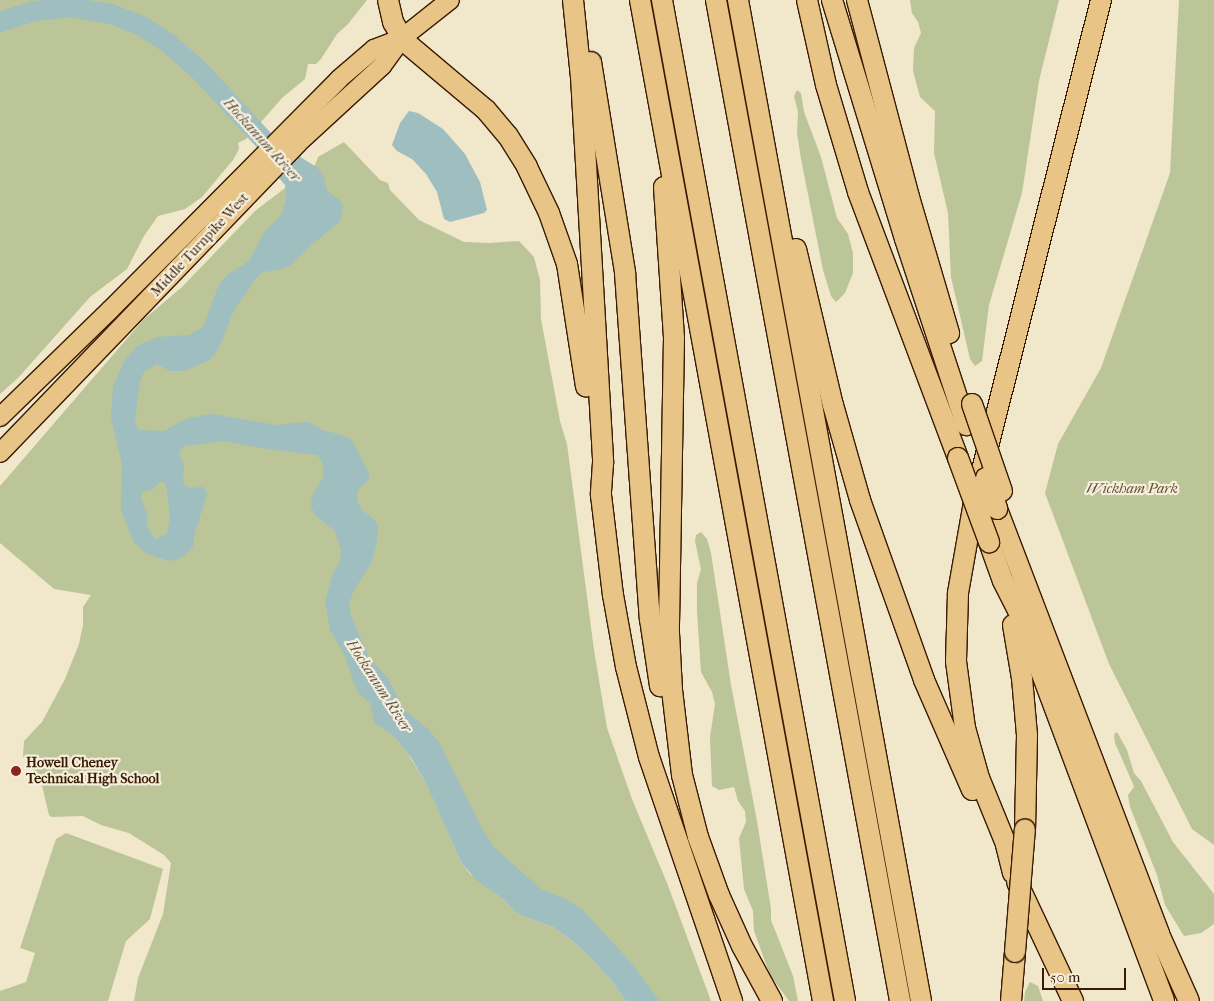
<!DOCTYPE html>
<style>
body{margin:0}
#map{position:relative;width:1214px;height:1001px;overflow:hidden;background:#f1e7cb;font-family:"IM FELL French Canon",serif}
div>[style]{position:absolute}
.green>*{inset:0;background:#bbc597}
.water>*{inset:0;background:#9ebec0}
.river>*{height:20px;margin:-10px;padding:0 10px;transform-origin:10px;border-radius:10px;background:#9ebec0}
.roads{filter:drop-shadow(1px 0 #381b02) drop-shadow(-1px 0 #381b02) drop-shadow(0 1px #381b02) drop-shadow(0 -1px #381b02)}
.major>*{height:18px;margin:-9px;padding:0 9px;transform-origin:9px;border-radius:9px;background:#e8c486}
.highway>*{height:20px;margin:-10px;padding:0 10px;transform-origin:10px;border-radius:10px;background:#e8c486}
.bridges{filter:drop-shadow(1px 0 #381b02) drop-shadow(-1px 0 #381b02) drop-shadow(0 1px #381b02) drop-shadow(0 -1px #381b02)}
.highway-bridge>*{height:20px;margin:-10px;padding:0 10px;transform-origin:10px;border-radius:10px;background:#e8c486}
.dots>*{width:14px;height:14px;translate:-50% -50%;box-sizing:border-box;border:2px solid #f6efdd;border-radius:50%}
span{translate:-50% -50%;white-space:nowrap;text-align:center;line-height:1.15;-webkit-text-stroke:4.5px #f6efdd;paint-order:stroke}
.street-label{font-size:14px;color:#381b02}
.park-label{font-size:14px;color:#5f4e2f;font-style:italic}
.poi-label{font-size:14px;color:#381b02;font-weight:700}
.left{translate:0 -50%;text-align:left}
.water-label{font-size:15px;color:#5c5444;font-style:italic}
.scale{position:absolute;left:1042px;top:968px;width:84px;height:22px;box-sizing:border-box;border:2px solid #381b02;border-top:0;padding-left:6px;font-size:15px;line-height:18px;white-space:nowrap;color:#381b02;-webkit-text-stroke:4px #f6efdd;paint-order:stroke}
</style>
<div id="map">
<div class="green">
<i style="clip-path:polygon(0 0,367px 0,348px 24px,337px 34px,321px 59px,316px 64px,308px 64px,305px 79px,282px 98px,246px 139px,238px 143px,239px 149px,233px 160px,202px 197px,185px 209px,158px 216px,144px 236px,127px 269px,90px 297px,18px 378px,0 394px)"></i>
<i style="clip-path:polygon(910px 0,1059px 0,1039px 81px,1022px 193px,989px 305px,982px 361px,975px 366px,970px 359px,951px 277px,948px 213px,934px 153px,935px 111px,920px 97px,913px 71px,914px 48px,921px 33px,918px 22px,912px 13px)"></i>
<i style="clip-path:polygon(1179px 0,1214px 0,1214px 845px,1192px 829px,1109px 664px,1045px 493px,1058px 444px,1101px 368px,1170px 173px)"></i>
<i style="clip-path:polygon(797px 90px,801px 93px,804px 112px,821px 157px,837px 218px,848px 234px,853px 253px,853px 273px,845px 293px,836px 302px,831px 296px,823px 270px,801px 159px,797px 133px,798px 112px,794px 96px)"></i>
<i style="clip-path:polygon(344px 142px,380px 180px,388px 183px,390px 190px,419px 220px,464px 242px,490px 243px,519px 241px,534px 257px,540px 280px,541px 319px,560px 421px,567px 444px,594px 650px,607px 728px,632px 799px,667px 883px,711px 1001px,655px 1001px,536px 903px,447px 793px,408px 754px,430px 790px,461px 862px,470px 874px,502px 898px,518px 914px,555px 928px,581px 948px,610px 979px,626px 1001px,134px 1001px,138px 978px,163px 914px,171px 863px,164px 855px,129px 833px,101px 825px,83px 816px,52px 817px,49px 815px,41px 781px,23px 756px,24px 741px,42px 722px,65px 679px,79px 644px,83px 625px,83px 607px,91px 595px,54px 589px,0 543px,0 486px,143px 320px,182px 287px,255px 211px,315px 165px,318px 157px)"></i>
<i style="clip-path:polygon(701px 532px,707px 539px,711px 553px,731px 685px,757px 821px,771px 909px,771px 920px,793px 976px,798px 1001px,789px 1001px,770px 975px,754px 931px,753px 911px,744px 889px,739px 838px,746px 822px,745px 811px,738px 801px,734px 787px,719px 790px,712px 786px,710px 737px,715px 704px,712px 692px,701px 672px,697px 611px,697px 583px,701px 569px,695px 541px,696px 535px)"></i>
<i style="clip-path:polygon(1117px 732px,1127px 750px,1134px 773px,1141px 781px,1173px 842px,1214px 894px,1214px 924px,1201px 933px,1184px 936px,1165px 905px,1157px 875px,1130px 807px,1128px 795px,1134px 787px,1133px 784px,1115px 743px,1114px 734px)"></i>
<i style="clip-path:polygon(66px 833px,163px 869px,150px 919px,126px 941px,108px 1001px,0 1001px,0 991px,26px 982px,35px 953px,20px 948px,56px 839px)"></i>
<i style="clip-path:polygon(1030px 982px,1038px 986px,1043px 1001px,1024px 1001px,1025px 992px)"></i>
</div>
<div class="water">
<i style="clip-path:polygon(409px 111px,418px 113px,443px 129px,465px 154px,480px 182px,487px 210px,484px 213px,450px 222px,444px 219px,437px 192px,426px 174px,412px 159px,397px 151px,392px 145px,400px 123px)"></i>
<i style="clip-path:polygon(evenodd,293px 149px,302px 158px,318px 168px,324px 177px,327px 191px,340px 200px,343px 207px,340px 222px,310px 246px,292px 264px,283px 269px,264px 272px,258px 276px,234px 310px,219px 348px,210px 360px,184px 371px,170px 371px,157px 364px,144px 372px,140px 382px,135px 420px,137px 427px,140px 430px,164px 431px,188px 418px,212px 414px,276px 425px,308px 422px,322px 430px,342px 435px,352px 440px,370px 475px,367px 482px,358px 490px,357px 501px,362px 510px,375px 520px,378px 527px,377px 542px,372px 562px,354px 590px,349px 604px,351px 615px,369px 658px,388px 678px,403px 709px,428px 729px,439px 742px,483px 830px,494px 847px,541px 889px,566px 899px,583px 910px,634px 966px,659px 1001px,626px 1001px,610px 979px,581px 948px,555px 928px,518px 914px,502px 898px,476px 880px,461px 862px,428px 787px,410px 756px,396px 738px,374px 722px,370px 703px,357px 692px,345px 656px,330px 630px,325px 601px,333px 573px,340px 562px,341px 550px,335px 531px,317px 517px,311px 507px,312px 496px,324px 476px,322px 461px,317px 455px,267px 449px,223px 441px,184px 446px,179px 452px,184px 467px,183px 483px,189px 488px,204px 487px,207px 494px,195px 532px,193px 547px,181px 558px,170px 561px,147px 554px,134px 543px,121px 510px,122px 464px,111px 417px,113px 387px,125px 360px,137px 346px,157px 337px,189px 335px,203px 327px,218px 287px,227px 275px,249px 261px,263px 234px,281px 215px,286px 200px,285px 185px,275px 173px,293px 149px,160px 482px,163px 482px,166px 484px,170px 517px,167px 533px,157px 539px,154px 538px,147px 526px,147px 516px,141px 497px,142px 492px,153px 489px,160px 482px)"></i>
</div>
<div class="river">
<i style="left:0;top:22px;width:36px;rotate:-18deg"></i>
<i style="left:34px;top:11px;width:36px;rotate:-6deg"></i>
<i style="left:70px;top:7px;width:42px;rotate:9.7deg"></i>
<i style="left:111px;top:14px;width:31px;rotate:21deg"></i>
<i style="left:140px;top:25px;width:33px;rotate:33deg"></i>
<i style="left:168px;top:43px;width:41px;rotate:41.1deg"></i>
<i style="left:199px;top:70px;width:124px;rotate:47.3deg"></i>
</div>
<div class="roads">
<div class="major">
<i style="left:0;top:417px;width:153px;rotate:-44.2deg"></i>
<i style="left:110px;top:310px;width:325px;rotate:-45.2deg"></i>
<i style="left:339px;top:79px;width:46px;rotate:-40.6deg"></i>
<i style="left:374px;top:49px;width:30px;rotate:-21deg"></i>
<i style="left:0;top:453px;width:430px;rotate:-46.1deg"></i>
<i style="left:298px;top:143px;width:114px;rotate:-42.5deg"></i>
<i style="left:382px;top:66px;width:34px;rotate:-54deg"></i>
<i style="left:402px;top:38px;width:61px;rotate:-38.4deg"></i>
</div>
<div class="highway">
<i style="left:388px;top:0;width:23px;rotate:77deg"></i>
<i style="left:393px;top:22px;width:22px;rotate:60deg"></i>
<i style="left:404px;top:41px;width:107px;rotate:40.1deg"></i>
<i style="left:486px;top:110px;width:34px;rotate:50deg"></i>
<i style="left:508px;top:136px;width:36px;rotate:58deg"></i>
<i style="left:527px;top:167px;width:51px;rotate:64.4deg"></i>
<i style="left:549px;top:213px;width:54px;rotate:70.6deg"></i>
<i style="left:567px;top:264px;width:124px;rotate:81.2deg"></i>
<i style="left:573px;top:0;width:77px;rotate:84.1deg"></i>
<i style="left:581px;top:77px;width:387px;rotate:86.7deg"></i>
<i style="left:603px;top:463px;width:32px;rotate:94deg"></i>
<i style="left:601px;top:495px;width:101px;rotate:83.2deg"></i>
<i style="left:613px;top:595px;width:73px;rotate:79.8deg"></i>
<i style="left:626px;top:667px;width:93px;rotate:75.7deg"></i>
<i style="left:649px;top:757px;width:258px;rotate:71.2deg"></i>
<i style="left:640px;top:0;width:1018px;rotate:79.64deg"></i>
<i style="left:662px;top:0;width:1018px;rotate:79.64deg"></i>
<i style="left:716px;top:0;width:1018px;rotate:79.58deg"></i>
<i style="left:738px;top:0;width:1018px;rotate:79.64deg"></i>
<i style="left:807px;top:0;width:87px;rotate:77.4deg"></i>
<i style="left:826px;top:85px;width:112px;rotate:73.3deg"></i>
<i style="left:858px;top:192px;width:284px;rotate:69.4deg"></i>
<i style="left:832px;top:0;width:250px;rotate:73deg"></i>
<i style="left:905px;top:239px;width:196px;rotate:71.8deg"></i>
<i style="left:857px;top:0;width:204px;rotate:75.2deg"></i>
<i style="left:909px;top:197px;width:142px;rotate:73.6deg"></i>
<i style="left:591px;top:62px;width:214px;rotate:80.8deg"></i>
<i style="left:625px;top:273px;width:347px;rotate:85.9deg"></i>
<i style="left:650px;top:619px;width:68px;rotate:81.5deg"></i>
<i style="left:664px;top:187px;width:151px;rotate:86.2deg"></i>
<i style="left:674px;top:338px;width:295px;rotate:91deg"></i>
<i style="left:669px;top:633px;width:57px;rotate:87deg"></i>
<i style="left:672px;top:690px;width:86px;rotate:83.3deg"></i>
<i style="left:682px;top:775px;width:64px;rotate:75.5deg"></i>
<i style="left:698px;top:837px;width:62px;rotate:70.1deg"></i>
<i style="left:719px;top:895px;width:56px;rotate:65.7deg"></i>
<i style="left:742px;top:946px;width:63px;rotate:61.4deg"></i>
<i style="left:796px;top:249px;width:160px;rotate:76.7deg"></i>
<i style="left:833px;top:405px;width:99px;rotate:74.1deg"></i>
<i style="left:860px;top:500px;width:191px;rotate:70.4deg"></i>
<i style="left:924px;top:680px;width:120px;rotate:66.4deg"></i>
<i style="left:997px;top:509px;width:455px;rotate:69.1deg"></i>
<i style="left:1159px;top:934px;width:73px;rotate:65.9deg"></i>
<i style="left:989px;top:542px;width:41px;rotate:70.3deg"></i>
<i style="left:1003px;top:581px;width:33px;rotate:63deg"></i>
<i style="left:1018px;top:610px;width:417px;rotate:69.5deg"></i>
<i style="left:1013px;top:625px;width:54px;rotate:80.4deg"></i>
<i style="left:1022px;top:678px;width:57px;rotate:85deg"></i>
<i style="left:1027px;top:735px;width:94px;rotate:91.2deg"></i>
<i style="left:1013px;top:873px;width:30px;rotate:-104deg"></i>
<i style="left:1006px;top:844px;width:71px;rotate:-112.2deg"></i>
<i style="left:979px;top:778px;width:52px;rotate:-105.6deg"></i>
<i style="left:965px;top:728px;width:68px;rotate:-97.7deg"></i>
<i style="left:956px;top:661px;width:68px;rotate:-88.3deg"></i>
<i style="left:958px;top:593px;width:92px;rotate:-80deg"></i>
<i style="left:974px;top:502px;width:518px;rotate:-75.8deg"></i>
<i style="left:1017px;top:882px;width:132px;rotate:64.8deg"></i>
<i style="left:1011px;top:1001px;width:49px;rotate:-85.3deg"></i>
</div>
</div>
<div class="bridges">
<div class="highway-bridge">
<i style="left:972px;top:404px;width:92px;rotate:71deg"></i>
<i style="left:958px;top:458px;width:90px;rotate:69.7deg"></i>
<i style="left:986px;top:478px;width:33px;rotate:70deg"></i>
<i style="left:1015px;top:952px;width:123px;rotate:-85.4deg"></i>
</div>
</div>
<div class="dots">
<i style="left:16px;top:771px;background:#8f2418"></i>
</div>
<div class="street-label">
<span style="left:200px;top:245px;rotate:-47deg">Middle Turnpike West</span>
</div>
<div class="park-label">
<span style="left:1132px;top:489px">Wickham Park</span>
</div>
<div class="poi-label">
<span class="left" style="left:26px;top:771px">Howell Cheney<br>Technical High School</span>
</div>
<div class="water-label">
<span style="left:262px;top:140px;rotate:48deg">Hockanum River</span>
<span style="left:379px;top:686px;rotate:57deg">Hockanum River</span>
</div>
<div class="scale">50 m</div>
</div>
